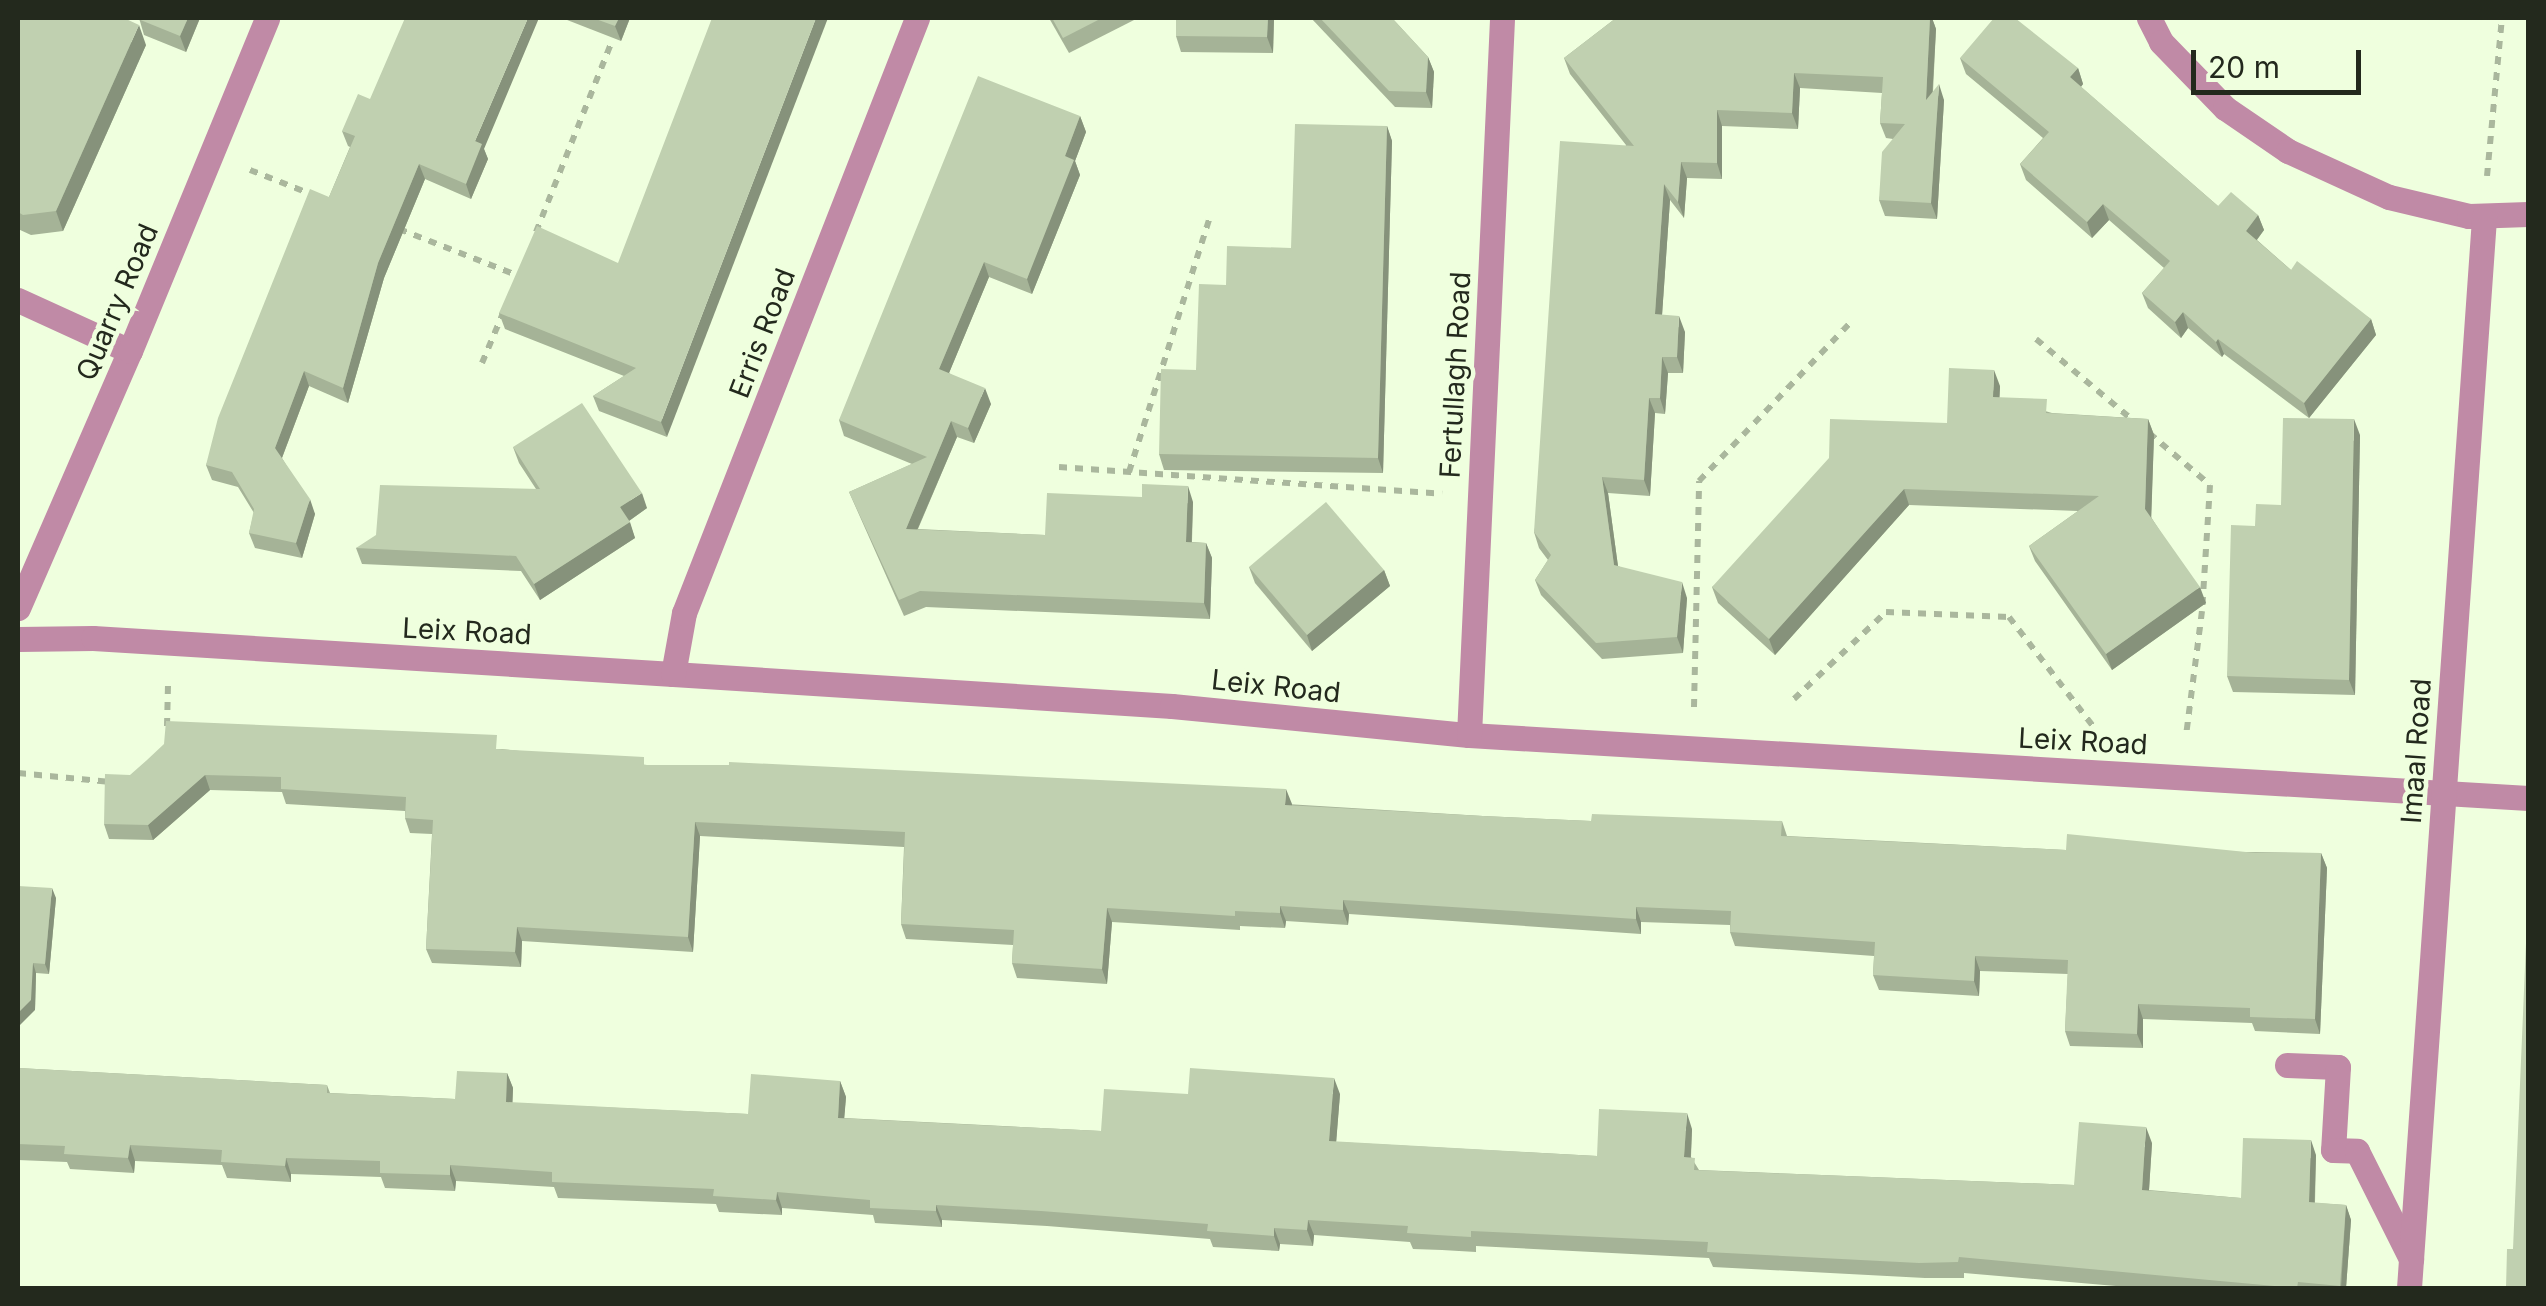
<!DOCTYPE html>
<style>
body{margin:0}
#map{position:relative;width:2546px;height:1306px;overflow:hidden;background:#efffde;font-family:Inter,sans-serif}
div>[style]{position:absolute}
.path>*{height:6px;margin-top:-3px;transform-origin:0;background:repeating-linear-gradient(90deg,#aab79d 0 8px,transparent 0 16px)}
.minor>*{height:25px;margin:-12.5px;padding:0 12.5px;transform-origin:12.5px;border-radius:12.5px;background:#c08aa6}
.wall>*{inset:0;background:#a5b397}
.shaded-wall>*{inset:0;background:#86927b}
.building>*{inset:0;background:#c0d0b0}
span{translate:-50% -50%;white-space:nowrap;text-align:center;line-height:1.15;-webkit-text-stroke:9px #efffde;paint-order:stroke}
.street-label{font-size:28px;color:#23291d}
.frame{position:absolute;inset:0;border:20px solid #23291d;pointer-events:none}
.scale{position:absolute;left:2191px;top:50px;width:170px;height:45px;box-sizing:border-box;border:5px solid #23291d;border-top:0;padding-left:12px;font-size:30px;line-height:35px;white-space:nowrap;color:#23291d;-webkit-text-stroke:8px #efffde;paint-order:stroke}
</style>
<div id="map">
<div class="path">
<i style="left:250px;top:170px;width:68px;rotate:21.6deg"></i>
<i style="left:2487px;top:176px;width:159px;rotate:-84.6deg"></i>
<i style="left:399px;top:229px;width:129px;rotate:21.4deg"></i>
<i style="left:536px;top:232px;width:206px;rotate:-68.3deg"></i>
<i style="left:2036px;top:339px;width:129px;rotate:40deg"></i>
<i style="left:482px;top:363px;width:54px;rotate:-67.2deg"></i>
<i style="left:2149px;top:433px;width:80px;rotate:40.4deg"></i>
<i style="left:2210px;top:485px;width:126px;rotate:93.6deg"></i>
<i style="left:2202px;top:611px;width:126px;rotate:97.3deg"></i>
<i style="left:1059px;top:467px;width:384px;rotate:4deg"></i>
<i style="left:1129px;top:472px;width:268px;rotate:-72.4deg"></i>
<i style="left:1794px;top:699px;width:127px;rotate:-43.4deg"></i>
<i style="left:1886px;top:612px;width:123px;rotate:2.3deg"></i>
<i style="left:2009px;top:617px;width:138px;rotate:52.4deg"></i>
<i style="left:1694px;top:707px;width:226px;rotate:-88.7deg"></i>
<i style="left:1699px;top:481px;width:223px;rotate:-46.3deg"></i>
<i style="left:167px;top:726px;width:42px;rotate:-88.6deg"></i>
<i style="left:18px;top:773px;width:93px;rotate:5.5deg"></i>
</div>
<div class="minor">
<i style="left:2149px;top:18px;width:27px;rotate:63deg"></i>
<i style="left:2161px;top:42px;width:92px;rotate:45.9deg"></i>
<i style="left:2225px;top:108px;width:76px;rotate:34.3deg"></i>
<i style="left:2288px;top:151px;width:111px;rotate:24.5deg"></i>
<i style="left:2389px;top:197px;width:82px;rotate:13.4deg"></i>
<i style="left:2469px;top:216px;width:59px;rotate:-1.9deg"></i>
<i style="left:18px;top:300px;width:123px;rotate:24.5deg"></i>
<i style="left:18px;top:608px;width:280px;rotate:-66.5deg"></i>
<i style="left:130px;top:351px;width:360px;rotate:-67.6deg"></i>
<i style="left:18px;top:639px;width:75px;rotate:-0.8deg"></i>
<i style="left:93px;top:638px;width:581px;rotate:3.55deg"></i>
<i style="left:673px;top:674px;width:500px;rotate:3.67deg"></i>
<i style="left:1172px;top:706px;width:298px;rotate:5.6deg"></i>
<i style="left:1469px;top:735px;width:1061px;rotate:3.4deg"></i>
<i style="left:673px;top:674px;width:62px;rotate:-79.8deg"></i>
<i style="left:684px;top:613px;width:639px;rotate:-68.61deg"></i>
<i style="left:1469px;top:735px;width:718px;rotate:-87.36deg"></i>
<i style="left:2287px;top:1065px;width:51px;rotate:2.2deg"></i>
<i style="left:2338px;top:1067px;width:83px;rotate:93.4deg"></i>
<i style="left:2333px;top:1150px;width:24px;rotate:2deg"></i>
<i style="left:2357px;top:1151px;width:121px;rotate:63.4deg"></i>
<i style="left:2409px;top:1288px;width:1074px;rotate:-85.99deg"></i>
</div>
<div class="wall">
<i style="clip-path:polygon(18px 18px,146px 45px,63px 231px,31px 235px,18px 229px)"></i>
<i style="clip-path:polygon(139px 18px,200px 18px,186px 52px,144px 35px)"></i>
<i style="clip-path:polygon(562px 18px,630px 18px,621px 41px)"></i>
<i style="clip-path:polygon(1049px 18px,1138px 18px,1069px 53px)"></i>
<i style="clip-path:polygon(1176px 18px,1274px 18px,1273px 53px,1181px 52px,1176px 36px)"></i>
<i style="clip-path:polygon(1311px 18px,1392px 18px,1428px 57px,1434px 72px,1432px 108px,1395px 107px)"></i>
<i style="clip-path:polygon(1616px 18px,1932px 18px,1936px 29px,1933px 92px,1944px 100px,1937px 219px,1885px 216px,1879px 200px,1893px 139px,1886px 138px,1880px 123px,1882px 93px,1800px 88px,1798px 129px,1722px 126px,1722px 179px,1687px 178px,1684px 218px,1670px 200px,1662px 315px,1685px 332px,1683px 373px,1668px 373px,1665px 414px,1655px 413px,1650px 496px,1608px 493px,1618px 566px,1687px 598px,1683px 653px,1602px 659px,1541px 595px,1535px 580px,1548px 560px,1539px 548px,1534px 532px,1626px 145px,1570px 74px,1564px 58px)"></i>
<i style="clip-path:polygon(1960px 58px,2078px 68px,2083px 84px,2081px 87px,2218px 206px,2258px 215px,2264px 230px,2257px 240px,2291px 270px,2371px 319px,2376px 335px,2309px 418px,2224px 354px,2222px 357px,2188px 328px,2181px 338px,2148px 308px,2142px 293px,2164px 268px,2109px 220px,2092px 238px,2026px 180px,2020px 164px,2043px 138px,1966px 74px)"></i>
<i style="clip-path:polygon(1080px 116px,1086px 132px,1075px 161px,1080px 175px,1032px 294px,989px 277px,949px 373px,991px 404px,974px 443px,957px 437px,918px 529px,1045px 535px,1193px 502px,1192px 542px,1206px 543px,1212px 558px,1210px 619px,926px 607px,904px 616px,849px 492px,912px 464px,844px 436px,839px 420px)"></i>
<i style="clip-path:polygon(1387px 126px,1392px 141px,1383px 473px,1164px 470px,1159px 454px,1196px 370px,1226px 285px,1291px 248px)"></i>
<i style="clip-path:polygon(342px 131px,484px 149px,488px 159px,471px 199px,425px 179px,384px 278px,348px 403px,309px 386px,282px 458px,315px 514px,302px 558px,255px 548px,249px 533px,254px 513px,238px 487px,212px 480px,206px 465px,329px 197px,350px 147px,348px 146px)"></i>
<i style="clip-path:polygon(618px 263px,667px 437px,599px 411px,593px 396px,624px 376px,505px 329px,499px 313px)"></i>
<i style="clip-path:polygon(2000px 386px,1999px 398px,2052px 413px,2148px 419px,2154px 435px,2151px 517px,2206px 603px,2112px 670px,2035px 561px,2029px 546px,2078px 511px,1909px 505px,1775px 655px,1718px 603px,1712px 587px)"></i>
<i style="clip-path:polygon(2360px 435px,2355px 695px,2233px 692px,2227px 676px,2255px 526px,2281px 505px)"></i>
<i style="clip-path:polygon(513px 447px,647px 508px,629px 521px,635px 538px,540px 600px,521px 571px,362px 564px,356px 548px,536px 489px,519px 463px)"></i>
<i style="clip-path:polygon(1249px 567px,1384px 570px,1390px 586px,1312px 651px,1255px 583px)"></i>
<i style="clip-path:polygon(502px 749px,647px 765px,1483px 816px,1591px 821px,1782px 821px,1787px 836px,2066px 850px,2321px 853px,2327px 868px,2320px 1034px,2255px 1031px,2252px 1023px,2143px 1019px,2143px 1048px,2070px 1046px,2065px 1031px,2068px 974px,1980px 971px,1979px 996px,1879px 990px,1873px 975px,1874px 956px,1735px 946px,1730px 932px,1730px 925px,1641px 922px,1641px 934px,1349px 914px,1348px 925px,1286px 921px,1285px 928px,1240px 926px,1240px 930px,1112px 922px,1107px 984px,1017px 978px,1012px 963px,1013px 945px,906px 939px,901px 924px,904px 847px,700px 836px,693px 952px,522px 941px,521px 967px,432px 963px,426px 949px,432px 834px,410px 833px,405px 818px,405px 811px,286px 804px,282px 792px,210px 790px,153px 840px,109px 839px,104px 824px,130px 775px)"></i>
<i style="clip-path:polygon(18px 886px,56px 898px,49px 974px,36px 973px,35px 1010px)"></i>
<i style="clip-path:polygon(18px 1068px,327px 1085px,330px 1093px,455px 1099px,507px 1073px,513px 1088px,512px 1103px,748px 1114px,840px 1081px,846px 1097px,844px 1118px,1101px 1131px,1188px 1094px,1340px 1094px,1336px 1142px,1597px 1156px,1692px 1129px,1691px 1157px,1699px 1170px,2074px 1185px,2152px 1143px,2149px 1190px,2241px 1198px,2316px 1155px,2315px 1203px,2346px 1205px,2351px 1220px,2346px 1288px,2139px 1288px,1964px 1273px,1964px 1278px,1925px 1278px,1713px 1267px,1709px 1258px,1476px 1246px,1476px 1252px,1442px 1250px,1413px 1249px,1410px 1242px,1314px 1235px,1313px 1246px,1280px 1244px,1279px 1251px,1213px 1247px,1210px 1239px,1047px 1226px,942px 1220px,942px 1227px,875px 1223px,873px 1215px,782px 1208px,782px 1215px,719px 1212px,716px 1204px,558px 1198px,554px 1187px,456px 1181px,455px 1191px,385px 1188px,381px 1177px,291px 1174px,291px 1182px,227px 1178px,222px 1165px,135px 1161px,134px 1173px,70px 1169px,67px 1162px,18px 1160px)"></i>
</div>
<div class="shaded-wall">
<i style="clip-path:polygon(188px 18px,200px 18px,186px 52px,180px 36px)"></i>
<i style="clip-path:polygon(528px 18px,539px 18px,484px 149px,488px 159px,471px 199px,466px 184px,475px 141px)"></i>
<i style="clip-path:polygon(619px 18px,630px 18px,621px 41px,615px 26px)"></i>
<i style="clip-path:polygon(816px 18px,828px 18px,667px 437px,661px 422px)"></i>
<i style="clip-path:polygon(1268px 18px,1274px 18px,1273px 53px,1267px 37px)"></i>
<i style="clip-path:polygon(1930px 18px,1932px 18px,1936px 29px,1931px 116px,1926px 100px)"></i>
<i style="clip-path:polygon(139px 25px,146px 45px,63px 231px,56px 211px)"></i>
<i style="clip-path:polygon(1428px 57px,1434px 72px,1432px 108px,1426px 92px)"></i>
<i style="clip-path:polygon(2078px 68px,2083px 84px,2076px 93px,2070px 77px)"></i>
<i style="clip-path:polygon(1794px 73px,1800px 88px,1798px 129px,1792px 113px)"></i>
<i style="clip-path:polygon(1939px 84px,1944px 100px,1937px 219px,1931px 203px)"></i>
<i style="clip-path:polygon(1717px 110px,1722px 126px,1722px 179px,1717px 163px)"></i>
<i style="clip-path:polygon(1080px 116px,1086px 132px,1075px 161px,1080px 175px,1032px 294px,1027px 279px,1065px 156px)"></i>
<i style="clip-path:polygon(1387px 126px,1392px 141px,1383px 473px,1378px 458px)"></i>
<i style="clip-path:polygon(1681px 162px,1687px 178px,1684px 218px,1678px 202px)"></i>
<i style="clip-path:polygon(419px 164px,425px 179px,384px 278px,348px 403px,343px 388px,378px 263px)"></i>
<i style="clip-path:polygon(1664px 184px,1670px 200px,1661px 330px,1655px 314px)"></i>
<i style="clip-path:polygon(2103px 204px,2109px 220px,2092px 238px,2087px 222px)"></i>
<i style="clip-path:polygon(2258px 215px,2264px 230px,2252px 246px,2246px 231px)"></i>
<i style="clip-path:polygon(984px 262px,989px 277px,944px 385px,939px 369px)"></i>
<i style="clip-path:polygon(2183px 312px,2188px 328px,2181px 338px,2175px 322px)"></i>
<i style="clip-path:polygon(1679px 316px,1685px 332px,1683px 373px,1677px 357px)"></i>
<i style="clip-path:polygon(2371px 319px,2376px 335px,2309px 418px,2304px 403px)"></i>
<i style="clip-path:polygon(2218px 339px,2224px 354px,2222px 357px,2216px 342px)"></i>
<i style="clip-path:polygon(1662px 357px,1668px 373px,1665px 414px,1660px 398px)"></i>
<i style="clip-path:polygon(1994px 370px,2000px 386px,1999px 413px,1993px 397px)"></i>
<i style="clip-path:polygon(304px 371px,309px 386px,280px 463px,275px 448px)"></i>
<i style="clip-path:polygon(985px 388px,991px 404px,974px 443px,968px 428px)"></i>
<i style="clip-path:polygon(1649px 398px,1655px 413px,1650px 496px,1644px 480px)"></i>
<i style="clip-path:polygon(2148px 419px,2154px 435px,2151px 525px,2145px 509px)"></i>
<i style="clip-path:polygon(2354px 419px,2360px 435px,2355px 695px,2349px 680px)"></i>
<i style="clip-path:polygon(951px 421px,957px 437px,911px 544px,906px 529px)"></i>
<i style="clip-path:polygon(1602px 477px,1608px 493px,1620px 581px,1614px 565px)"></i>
<i style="clip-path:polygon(1188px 486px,1193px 502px,1191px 558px,1186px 542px)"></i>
<i style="clip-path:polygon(1904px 489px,1909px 505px,1775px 655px,1769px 639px)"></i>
<i style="clip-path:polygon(642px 493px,647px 508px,626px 523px,620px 507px)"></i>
<i style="clip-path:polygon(310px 499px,315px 514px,302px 558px,296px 543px)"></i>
<i style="clip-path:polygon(630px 522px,635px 538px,540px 600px,534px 584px)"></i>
<i style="clip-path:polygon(1206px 543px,1212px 558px,1210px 619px,1204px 603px)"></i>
<i style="clip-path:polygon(1384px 570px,1390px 586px,1312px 651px,1307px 635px)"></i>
<i style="clip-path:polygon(1682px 582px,1687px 598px,1683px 653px,1677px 637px)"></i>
<i style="clip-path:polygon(2200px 587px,2206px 603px,2112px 670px,2106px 654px)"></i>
<i style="clip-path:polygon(205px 775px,210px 790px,153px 840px,148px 825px)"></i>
<i style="clip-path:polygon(1286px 789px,1292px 804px,1291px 820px,1285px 805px)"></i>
<i style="clip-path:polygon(695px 822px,700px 836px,693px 952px,688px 937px)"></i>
<i style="clip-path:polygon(2321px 853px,2327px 868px,2320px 1034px,2315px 1019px)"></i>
<i style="clip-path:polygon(52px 888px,56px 898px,49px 974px,45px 964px)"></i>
<i style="clip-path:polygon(1343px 900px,1349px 914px,1348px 925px,1343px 910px)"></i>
<i style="clip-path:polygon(1280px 906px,1286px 921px,1285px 928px,1280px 913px)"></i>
<i style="clip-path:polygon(1636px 907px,1641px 922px,1641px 934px,1636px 919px)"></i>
<i style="clip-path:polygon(1107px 908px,1112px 922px,1107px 984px,1102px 969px)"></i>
<i style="clip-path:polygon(517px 927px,522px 941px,521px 967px,515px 952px)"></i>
<i style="clip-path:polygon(1975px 956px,1980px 971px,1979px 996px,1974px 981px)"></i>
<i style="clip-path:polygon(33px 963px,36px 973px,35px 1010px,18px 1027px,18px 1013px)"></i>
<i style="clip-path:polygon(2138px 1004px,2143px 1019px,2143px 1048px,2137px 1034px)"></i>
<i style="clip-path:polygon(507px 1073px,513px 1088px,512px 1118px,506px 1102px)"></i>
<i style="clip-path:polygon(1334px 1078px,1340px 1094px,1335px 1157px,1329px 1141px)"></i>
<i style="clip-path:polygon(840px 1081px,846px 1097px,843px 1134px,838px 1118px)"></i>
<i style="clip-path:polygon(1687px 1113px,1692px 1129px,1690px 1172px,1684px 1157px)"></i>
<i style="clip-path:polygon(2146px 1127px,2152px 1143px,2148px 1205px,2142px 1190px)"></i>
<i style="clip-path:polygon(2311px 1140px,2316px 1155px,2314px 1218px,2309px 1202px)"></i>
<i style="clip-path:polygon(130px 1145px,135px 1161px,134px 1173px,128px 1158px)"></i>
<i style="clip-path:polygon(286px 1158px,291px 1174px,291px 1182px,285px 1166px)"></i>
<i style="clip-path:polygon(450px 1165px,456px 1181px,455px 1191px,450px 1175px)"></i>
<i style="clip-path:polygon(777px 1192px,782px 1208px,782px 1215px,776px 1200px)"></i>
<i style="clip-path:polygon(936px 1205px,942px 1220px,942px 1227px,936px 1211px)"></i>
<i style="clip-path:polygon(2346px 1205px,2351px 1220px,2346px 1288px,2341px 1288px)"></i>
<i style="clip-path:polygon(1308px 1220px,1314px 1235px,1313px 1246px,1307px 1230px)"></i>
<i style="clip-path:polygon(1274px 1228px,1280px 1244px,1279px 1251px,1274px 1236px)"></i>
</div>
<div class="building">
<i style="clip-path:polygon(18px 18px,124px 18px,139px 25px,56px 211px,23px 215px,18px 212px)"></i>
<i style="clip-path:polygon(139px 18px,188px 18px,180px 36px,138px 19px)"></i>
<i style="clip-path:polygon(405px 18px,528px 18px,475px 141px,482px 144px,466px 184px,419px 164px,378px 263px,343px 388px,304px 371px,275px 448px,310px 499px,296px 543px,249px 533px,254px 509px,232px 472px,206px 465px,218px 418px,310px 189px,329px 197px,355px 136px,342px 131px,358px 94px,370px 99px)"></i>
<i style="clip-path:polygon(593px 18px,619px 18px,615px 26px)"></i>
<i style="clip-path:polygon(712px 18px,816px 18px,661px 422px,593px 396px,636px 368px,499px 313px,537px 226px,618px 263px)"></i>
<i style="clip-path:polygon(1052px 18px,1102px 18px,1063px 38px)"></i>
<i style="clip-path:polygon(1176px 18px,1268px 18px,1267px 37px,1176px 36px)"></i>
<i style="clip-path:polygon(1320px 18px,1392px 18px,1428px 57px,1426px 92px,1389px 91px)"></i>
<i style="clip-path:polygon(1616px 18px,1930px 18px,1926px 100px,1939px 84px,1931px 203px,1879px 200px,1882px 152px,1905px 124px,1880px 123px,1883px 77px,1794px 73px,1792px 113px,1717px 110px,1717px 163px,1681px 162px,1678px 202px,1664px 184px,1655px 314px,1679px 316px,1677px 357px,1662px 357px,1660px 398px,1649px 398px,1644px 480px,1602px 477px,1614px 565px,1682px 582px,1677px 637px,1596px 643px,1535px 580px,1551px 555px,1534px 532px,1560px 141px,1634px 146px,1564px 58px)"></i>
<i style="clip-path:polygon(1994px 18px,2015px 18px,2078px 68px,2070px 77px,2218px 206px,2231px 192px,2258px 215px,2246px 231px,2291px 270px,2297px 261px,2371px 319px,2304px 403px,2218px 339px,2216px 342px,2183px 312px,2175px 322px,2142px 293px,2170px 261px,2103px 204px,2087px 222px,2020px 164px,2049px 132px,1960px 58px)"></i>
<i style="clip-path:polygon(978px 76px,1080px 116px,1065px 156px,1074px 160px,1027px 279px,984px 262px,939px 369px,985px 388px,968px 428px,951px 421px,906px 529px,1045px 535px,1047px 493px,1142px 497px,1142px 484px,1188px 486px,1186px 542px,1206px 543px,1204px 603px,920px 591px,899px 600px,849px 492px,927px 457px,839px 420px)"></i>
<i style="clip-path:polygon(1295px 124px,1387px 126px,1378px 458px,1159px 454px,1161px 369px,1196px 370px,1199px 284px,1226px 285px,1227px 246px,1291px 248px)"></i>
<i style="clip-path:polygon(1949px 368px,1994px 370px,1993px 397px,2047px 399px,2046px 413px,2148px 419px,2145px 509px,2200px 587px,2106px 654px,2029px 546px,2099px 496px,1904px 489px,1769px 639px,1712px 587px,1829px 458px,1830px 419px,1947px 423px)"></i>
<i style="clip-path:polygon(582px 403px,642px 493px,620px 507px,630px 522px,534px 584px,516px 556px,356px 548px,376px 535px,380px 485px,540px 489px,513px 447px)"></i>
<i style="clip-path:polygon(2283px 418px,2354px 419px,2349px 680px,2227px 676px,2231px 525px,2255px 526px,2256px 504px,2281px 505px)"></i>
<i style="clip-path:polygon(1326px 502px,1384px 570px,1307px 635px,1249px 567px)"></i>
<i style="clip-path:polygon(166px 721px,497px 735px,496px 749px,644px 757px,644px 765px,729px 765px,729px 762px,1286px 789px,1285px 805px,1483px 816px,1591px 821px,1592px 814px,1782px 821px,1781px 836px,1836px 839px,2066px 850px,2067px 834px,2256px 853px,2321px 853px,2315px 1019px,2250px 1017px,2250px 1008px,2138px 1004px,2137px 1034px,2065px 1031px,2068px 960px,1975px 956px,1974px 981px,1873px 975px,1875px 942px,1730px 932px,1731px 911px,1636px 907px,1636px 919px,1343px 900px,1343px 910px,1280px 906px,1280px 913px,1235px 911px,1235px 916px,1107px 908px,1102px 969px,1012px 963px,1014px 930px,901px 924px,905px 832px,695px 822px,688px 937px,517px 927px,515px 952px,426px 949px,433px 820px,405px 818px,406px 797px,281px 789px,281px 777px,205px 775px,148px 825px,104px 824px,105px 774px,130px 775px,147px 760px,164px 744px)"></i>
<i style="clip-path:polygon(18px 886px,52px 888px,45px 964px,33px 963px,31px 1000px,18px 1013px)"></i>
<i style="clip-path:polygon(2528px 896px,2528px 1288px,2506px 1288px,2507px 1249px,2513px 1249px)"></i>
<i style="clip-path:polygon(18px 1068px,327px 1085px,327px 1093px,455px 1099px,457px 1071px,507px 1073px,506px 1102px,748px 1114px,751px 1074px,840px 1081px,838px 1118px,1101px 1131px,1104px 1089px,1188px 1094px,1190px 1068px,1334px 1078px,1329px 1141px,1597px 1156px,1599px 1109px,1687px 1113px,1684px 1157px,1695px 1158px,1694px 1170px,2074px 1185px,2079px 1122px,2146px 1127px,2142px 1190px,2241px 1198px,2243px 1138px,2311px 1140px,2309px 1202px,2346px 1205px,2340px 1286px,2298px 1282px,2297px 1288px,1959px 1257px,1958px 1262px,1919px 1263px,1707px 1252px,1708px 1242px,1471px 1231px,1471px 1237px,1437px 1235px,1407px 1233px,1408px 1226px,1308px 1220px,1307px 1230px,1274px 1228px,1274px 1236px,1207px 1231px,1208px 1224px,1041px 1211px,936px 1205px,936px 1211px,870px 1208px,870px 1200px,777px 1192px,776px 1200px,713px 1196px,714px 1189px,552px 1182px,552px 1172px,450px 1165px,450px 1175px,380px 1173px,380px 1161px,286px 1158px,285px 1166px,221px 1162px,222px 1150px,130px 1145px,128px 1158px,64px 1154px,65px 1146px,18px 1144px)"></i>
</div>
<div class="street-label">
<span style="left:117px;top:302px;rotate:-67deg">Quarry Road</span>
<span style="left:762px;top:333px;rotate:-69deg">Erris Road</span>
<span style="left:1455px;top:375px;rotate:-87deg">Fertullagh Road</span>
<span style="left:467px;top:631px;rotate:3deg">Leix Road</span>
<span style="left:1276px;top:686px;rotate:6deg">Leix Road</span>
<span style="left:2083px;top:741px;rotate:3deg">Leix Road</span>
<span style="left:2416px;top:751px;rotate:-86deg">Imaal Road</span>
</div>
<div class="frame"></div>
<div class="scale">20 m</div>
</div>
